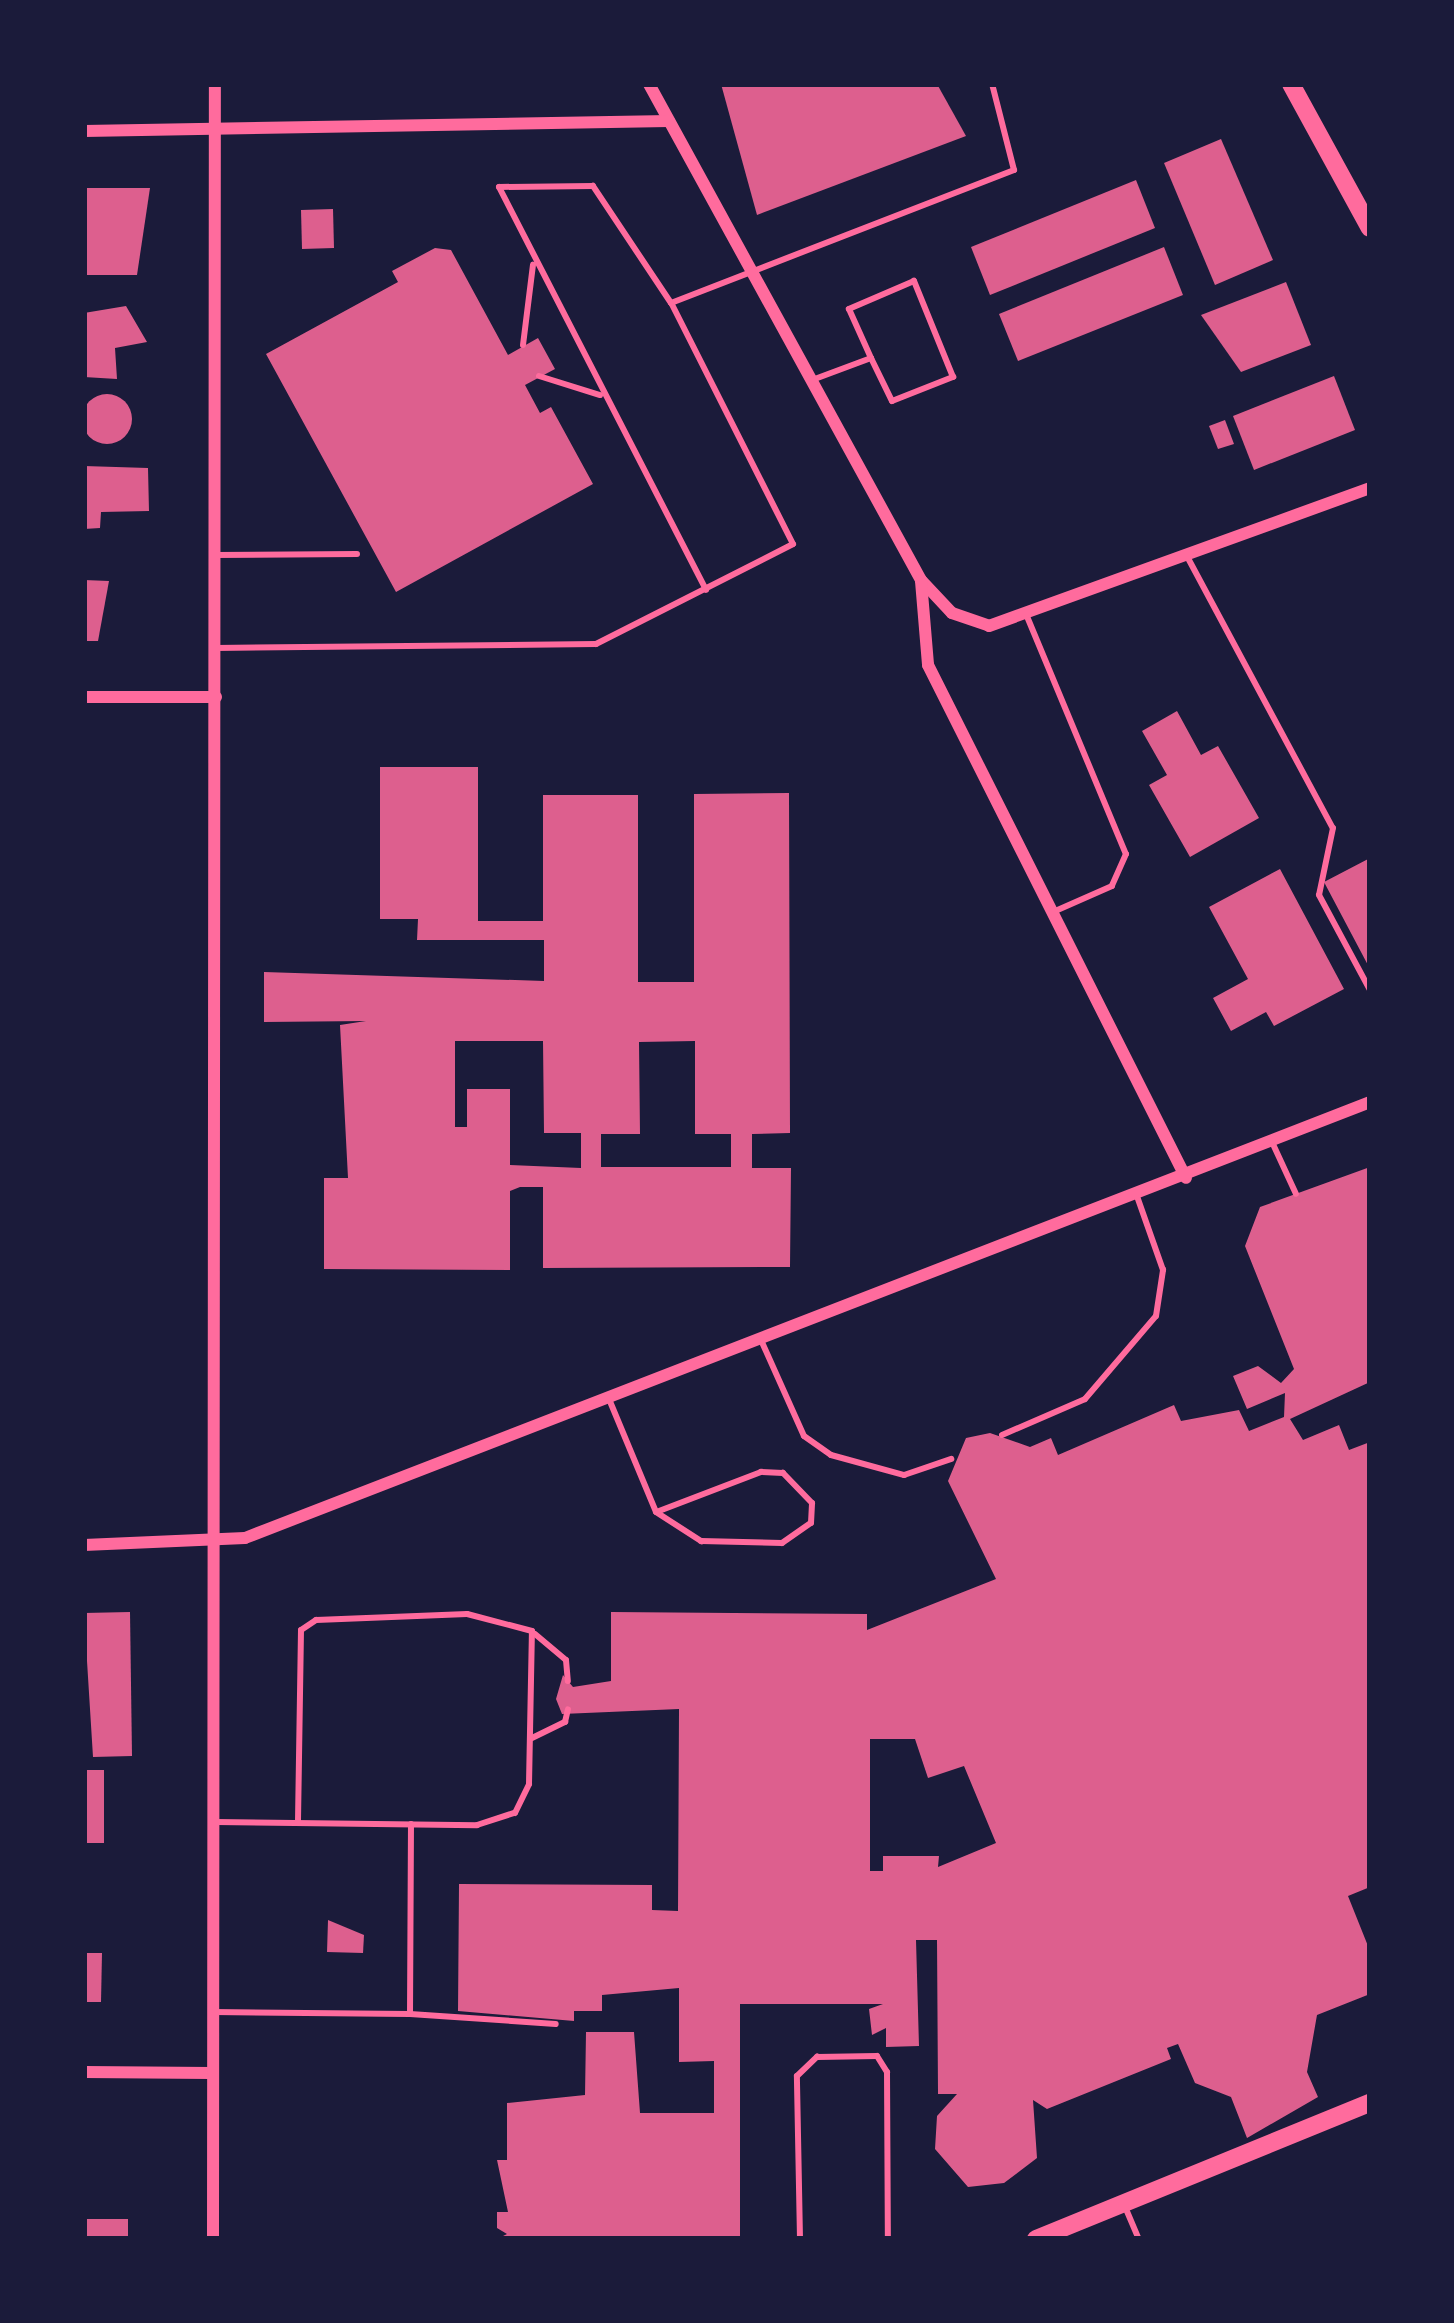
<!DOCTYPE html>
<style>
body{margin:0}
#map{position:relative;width:1454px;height:2323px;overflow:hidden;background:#1b1b3a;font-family:Rubik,sans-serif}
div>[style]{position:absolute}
.building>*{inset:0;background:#dd5f8e}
.round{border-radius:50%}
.service>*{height:6px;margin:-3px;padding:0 3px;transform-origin:3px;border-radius:3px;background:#ff6b9d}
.minor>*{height:12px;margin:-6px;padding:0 6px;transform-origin:6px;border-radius:6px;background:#ff6b9d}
.secondary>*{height:18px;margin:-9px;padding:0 9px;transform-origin:9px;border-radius:9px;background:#ff6b9d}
span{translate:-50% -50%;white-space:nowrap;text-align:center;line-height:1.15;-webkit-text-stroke:10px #1b1b3a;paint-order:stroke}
.frame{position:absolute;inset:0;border:87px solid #1b1b3a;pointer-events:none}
</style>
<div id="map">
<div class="building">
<i style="clip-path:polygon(721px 84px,937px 84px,966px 136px,757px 215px)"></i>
<i style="clip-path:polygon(1221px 139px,1273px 260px,1215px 285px,1164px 163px)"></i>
<i style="clip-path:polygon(1136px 180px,1155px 228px,990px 295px,971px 247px)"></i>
<i style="clip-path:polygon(84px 188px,150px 188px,137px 275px,84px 275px)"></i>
<i style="clip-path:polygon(333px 209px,334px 248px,302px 249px,301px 210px)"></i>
<i style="clip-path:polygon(1164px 247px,1183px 295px,1018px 361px,999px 314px)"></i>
<i style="clip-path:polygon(435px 248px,451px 250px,508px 355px,538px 338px,555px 369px,525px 385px,540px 413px,551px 407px,593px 484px,396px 592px,266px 354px,398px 282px,392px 271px)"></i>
<i style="clip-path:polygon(1286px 282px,1311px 345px,1241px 372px,1201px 315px)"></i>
<i style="clip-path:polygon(126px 306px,147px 342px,115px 348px,117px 379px,84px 377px,84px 313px)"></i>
<i style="clip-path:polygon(1334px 376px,1355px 430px,1254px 470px,1233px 416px)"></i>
<i class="round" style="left:82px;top:394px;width:50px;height:50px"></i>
<i style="clip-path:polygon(1225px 420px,1234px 444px,1218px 449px,1209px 426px)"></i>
<i style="clip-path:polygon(84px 466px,148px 468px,149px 511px,101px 512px,100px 528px,84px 529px)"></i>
<i style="clip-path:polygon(84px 580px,109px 581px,98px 641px,84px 641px)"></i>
<i style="clip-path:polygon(1177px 711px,1201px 755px,1218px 746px,1259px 818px,1190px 857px,1149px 785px,1167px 775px,1142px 731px)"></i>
<i style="clip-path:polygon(evenodd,380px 767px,478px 767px,478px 921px,543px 921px,543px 795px,638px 795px,638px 982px,694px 982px,694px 794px,789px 793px,790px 1133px,752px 1134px,752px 1168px,791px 1168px,790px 1267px,543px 1268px,543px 1187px,520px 1187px,510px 1191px,510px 1270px,324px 1269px,324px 1178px,348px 1178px,340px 1025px,366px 1021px,264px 1022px,264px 972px,544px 981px,544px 940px,417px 940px,418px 919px,380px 919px,380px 767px,455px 1041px,543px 1041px,544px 1133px,581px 1133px,581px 1168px,510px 1165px,510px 1089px,467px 1089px,467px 1127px,455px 1127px,455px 1041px,380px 767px,695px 1041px,695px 1134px,731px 1134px,731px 1167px,601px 1167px,601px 1134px,640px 1134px,639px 1042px,695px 1041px)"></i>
<i style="clip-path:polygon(1370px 845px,1370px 969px,1324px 882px,1370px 858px)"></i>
<i style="clip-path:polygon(1280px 869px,1344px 989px,1274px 1026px,1266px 1012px,1231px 1031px,1213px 998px,1248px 979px,1209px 907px)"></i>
<i style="clip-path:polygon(evenodd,1370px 1167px,1370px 1382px,1290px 1419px,1303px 1440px,1339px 1425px,1349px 1450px,1370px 1442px,1370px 1887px,1348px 1896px,1370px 1951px,1370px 1994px,1317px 2015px,1307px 2072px,1318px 2097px,1247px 2138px,1231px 2097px,1195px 2083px,1178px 2044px,1167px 2048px,1171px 2059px,1047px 2109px,1033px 2100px,1037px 2158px,1004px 2183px,968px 2187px,935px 2149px,937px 2116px,957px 2094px,938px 2094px,937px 1940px,916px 1940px,919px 2046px,886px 2047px,886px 2028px,872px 2035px,869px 2009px,883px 2004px,740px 2004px,740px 2239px,497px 2239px,507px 2234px,497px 2228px,497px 2212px,508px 2212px,497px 2160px,507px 2160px,507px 2103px,585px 2095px,586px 2032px,634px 2032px,640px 2113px,714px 2113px,714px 2061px,679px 2062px,679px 1988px,602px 1995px,602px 2011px,574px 2011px,574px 2021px,458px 2011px,459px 1884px,652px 1885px,652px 1910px,678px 1911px,679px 1709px,562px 1714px,556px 1699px,563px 1675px,573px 1687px,611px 1681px,611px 1612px,867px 1614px,867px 1630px,996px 1579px,948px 1481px,966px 1438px,990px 1433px,1030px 1447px,1051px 1438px,1058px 1455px,1174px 1405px,1181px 1421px,1239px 1410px,1249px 1431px,1284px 1417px,1285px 1393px,1247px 1409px,1233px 1376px,1258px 1366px,1281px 1383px,1294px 1369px,1245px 1246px,1260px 1207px,1370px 1167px,870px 1739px,915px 1739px,928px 1778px,964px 1766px,996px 1843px,938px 1867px,939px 1856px,883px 1856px,883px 1871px,870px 1871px,870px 1739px)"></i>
<i style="clip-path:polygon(130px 1612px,132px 1756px,93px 1757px,84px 1613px)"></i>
<i style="clip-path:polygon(84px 1770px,104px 1770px,104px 1843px,84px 1843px)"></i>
<i style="clip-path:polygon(328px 1920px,364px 1935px,363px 1953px,327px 1952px)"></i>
<i style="clip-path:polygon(84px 1953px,102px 1953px,101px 2002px,84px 2002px)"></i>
<i style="clip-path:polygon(84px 2219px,128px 2219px,128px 2239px,84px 2239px)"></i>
</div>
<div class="service">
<i style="left:671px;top:303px;width:141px;rotate:-123.7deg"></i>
<i style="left:593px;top:186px;width:94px;rotate:179.4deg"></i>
<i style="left:499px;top:187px;width:453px;rotate:62.8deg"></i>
<i style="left:523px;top:345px;width:81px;rotate:-82.9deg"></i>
<i style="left:539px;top:376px;width:64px;rotate:17.3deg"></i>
<i style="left:812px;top:380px;width:63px;rotate:-20.4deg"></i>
<i style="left:871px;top:358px;width:48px;rotate:64deg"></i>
<i style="left:892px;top:401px;width:66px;rotate:-21.5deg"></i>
<i style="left:953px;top:377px;width:104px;rotate:-112.1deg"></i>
<i style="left:914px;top:281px;width:71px;rotate:156.7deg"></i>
<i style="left:849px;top:309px;width:54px;rotate:65.8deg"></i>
<i style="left:215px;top:555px;width:142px;rotate:-0.4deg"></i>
<i style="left:1189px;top:560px;width:304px;rotate:61.8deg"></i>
<i style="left:1333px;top:828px;width:68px;rotate:101.8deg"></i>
<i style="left:1319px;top:895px;width:108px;rotate:61.8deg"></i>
<i style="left:1026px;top:614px;width:260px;rotate:67.4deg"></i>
<i style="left:1126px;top:854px;width:35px;rotate:114deg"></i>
<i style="left:1112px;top:886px;width:62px;rotate:156.3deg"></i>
<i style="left:215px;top:648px;width:381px;rotate:-0.6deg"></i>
<i style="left:596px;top:644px;width:221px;rotate:-26.9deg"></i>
<i style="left:793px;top:544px;width:270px;rotate:-116.8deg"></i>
<i style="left:671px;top:303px;width:368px;rotate:-21.2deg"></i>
<i style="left:1014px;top:170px;width:89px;rotate:-104.3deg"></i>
<i style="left:1272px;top:1142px;width:57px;rotate:65.2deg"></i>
<i style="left:761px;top:1340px;width:105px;rotate:65.9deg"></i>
<i style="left:804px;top:1436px;width:33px;rotate:35deg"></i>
<i style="left:831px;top:1455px;width:76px;rotate:15.3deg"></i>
<i style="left:904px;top:1475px;width:50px;rotate:-18.8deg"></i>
<i style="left:609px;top:1399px;width:122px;rotate:67.4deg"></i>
<i style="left:656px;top:1512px;width:54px;rotate:32.8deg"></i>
<i style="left:701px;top:1541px;width:81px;rotate:1.4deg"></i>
<i style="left:782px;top:1543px;width:35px;rotate:-35deg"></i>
<i style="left:811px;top:1523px;width:20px;rotate:-87deg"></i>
<i style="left:812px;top:1503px;width:42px;rotate:-134deg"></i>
<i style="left:783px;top:1473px;width:22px;rotate:-177deg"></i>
<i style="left:761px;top:1472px;width:112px;rotate:159.1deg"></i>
<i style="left:1002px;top:1435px;width:90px;rotate:-23.4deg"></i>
<i style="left:1085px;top:1399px;width:109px;rotate:-49.5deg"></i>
<i style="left:1156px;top:1316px;width:47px;rotate:-81.3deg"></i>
<i style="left:1163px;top:1270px;width:78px;rotate:-109.4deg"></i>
<i style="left:535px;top:1634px;width:40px;rotate:40deg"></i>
<i style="left:566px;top:1660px;width:21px;rotate:85deg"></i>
<i style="left:532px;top:1738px;width:37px;rotate:-26deg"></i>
<i style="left:565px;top:1722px;width:13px;rotate:-77deg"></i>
<i style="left:216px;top:1822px;width:261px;rotate:0.7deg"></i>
<i style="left:477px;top:1825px;width:40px;rotate:-18deg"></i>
<i style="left:515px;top:1813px;width:32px;rotate:-64deg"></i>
<i style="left:529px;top:1784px;width:153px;rotate:-88.9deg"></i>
<i style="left:532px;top:1631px;width:67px;rotate:-165.3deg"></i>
<i style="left:467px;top:1614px;width:151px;rotate:177.7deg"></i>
<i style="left:316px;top:1620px;width:18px;rotate:146deg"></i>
<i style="left:301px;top:1630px;width:193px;rotate:90.9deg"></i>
<i style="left:213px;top:2012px;width:197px;rotate:0.6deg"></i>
<i style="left:410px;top:2014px;width:190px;rotate:-89.7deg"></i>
<i style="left:410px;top:2014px;width:146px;rotate:3.9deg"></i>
<i style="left:1126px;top:2209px;width:33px;rotate:67deg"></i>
<i style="left:800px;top:2239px;width:163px;rotate:-91.1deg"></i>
<i style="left:797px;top:2076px;width:28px;rotate:-44deg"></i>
<i style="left:817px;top:2057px;width:60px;rotate:-1deg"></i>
<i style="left:877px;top:2056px;width:19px;rotate:58deg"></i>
<i style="left:887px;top:2072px;width:167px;rotate:89.7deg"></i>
</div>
<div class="minor">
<i style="left:649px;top:84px;width:566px;rotate:61.26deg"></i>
<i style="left:921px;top:580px;width:45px;rotate:46.8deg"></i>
<i style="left:952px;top:613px;width:39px;rotate:19deg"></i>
<i style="left:989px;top:626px;width:405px;rotate:-19.9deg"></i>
<i style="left:84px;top:131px;width:585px;rotate:-0.98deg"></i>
<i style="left:921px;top:581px;width:84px;rotate:85.2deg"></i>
<i style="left:928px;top:665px;width:574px;rotate:63.3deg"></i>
<i style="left:84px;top:697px;width:132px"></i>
<i style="left:84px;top:1545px;width:161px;rotate:-2.5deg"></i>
<i style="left:245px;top:1538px;width:1207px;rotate:-21.18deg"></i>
<i style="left:84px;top:2072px;width:127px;rotate:0.5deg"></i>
<i style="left:213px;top:2239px;width:2155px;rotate:-89.95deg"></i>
</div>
<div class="secondary">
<i style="left:1291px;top:84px;width:164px;rotate:61.3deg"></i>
<i style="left:1036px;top:2239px;width:361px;rotate:-22.2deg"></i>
</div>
<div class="frame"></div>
</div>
